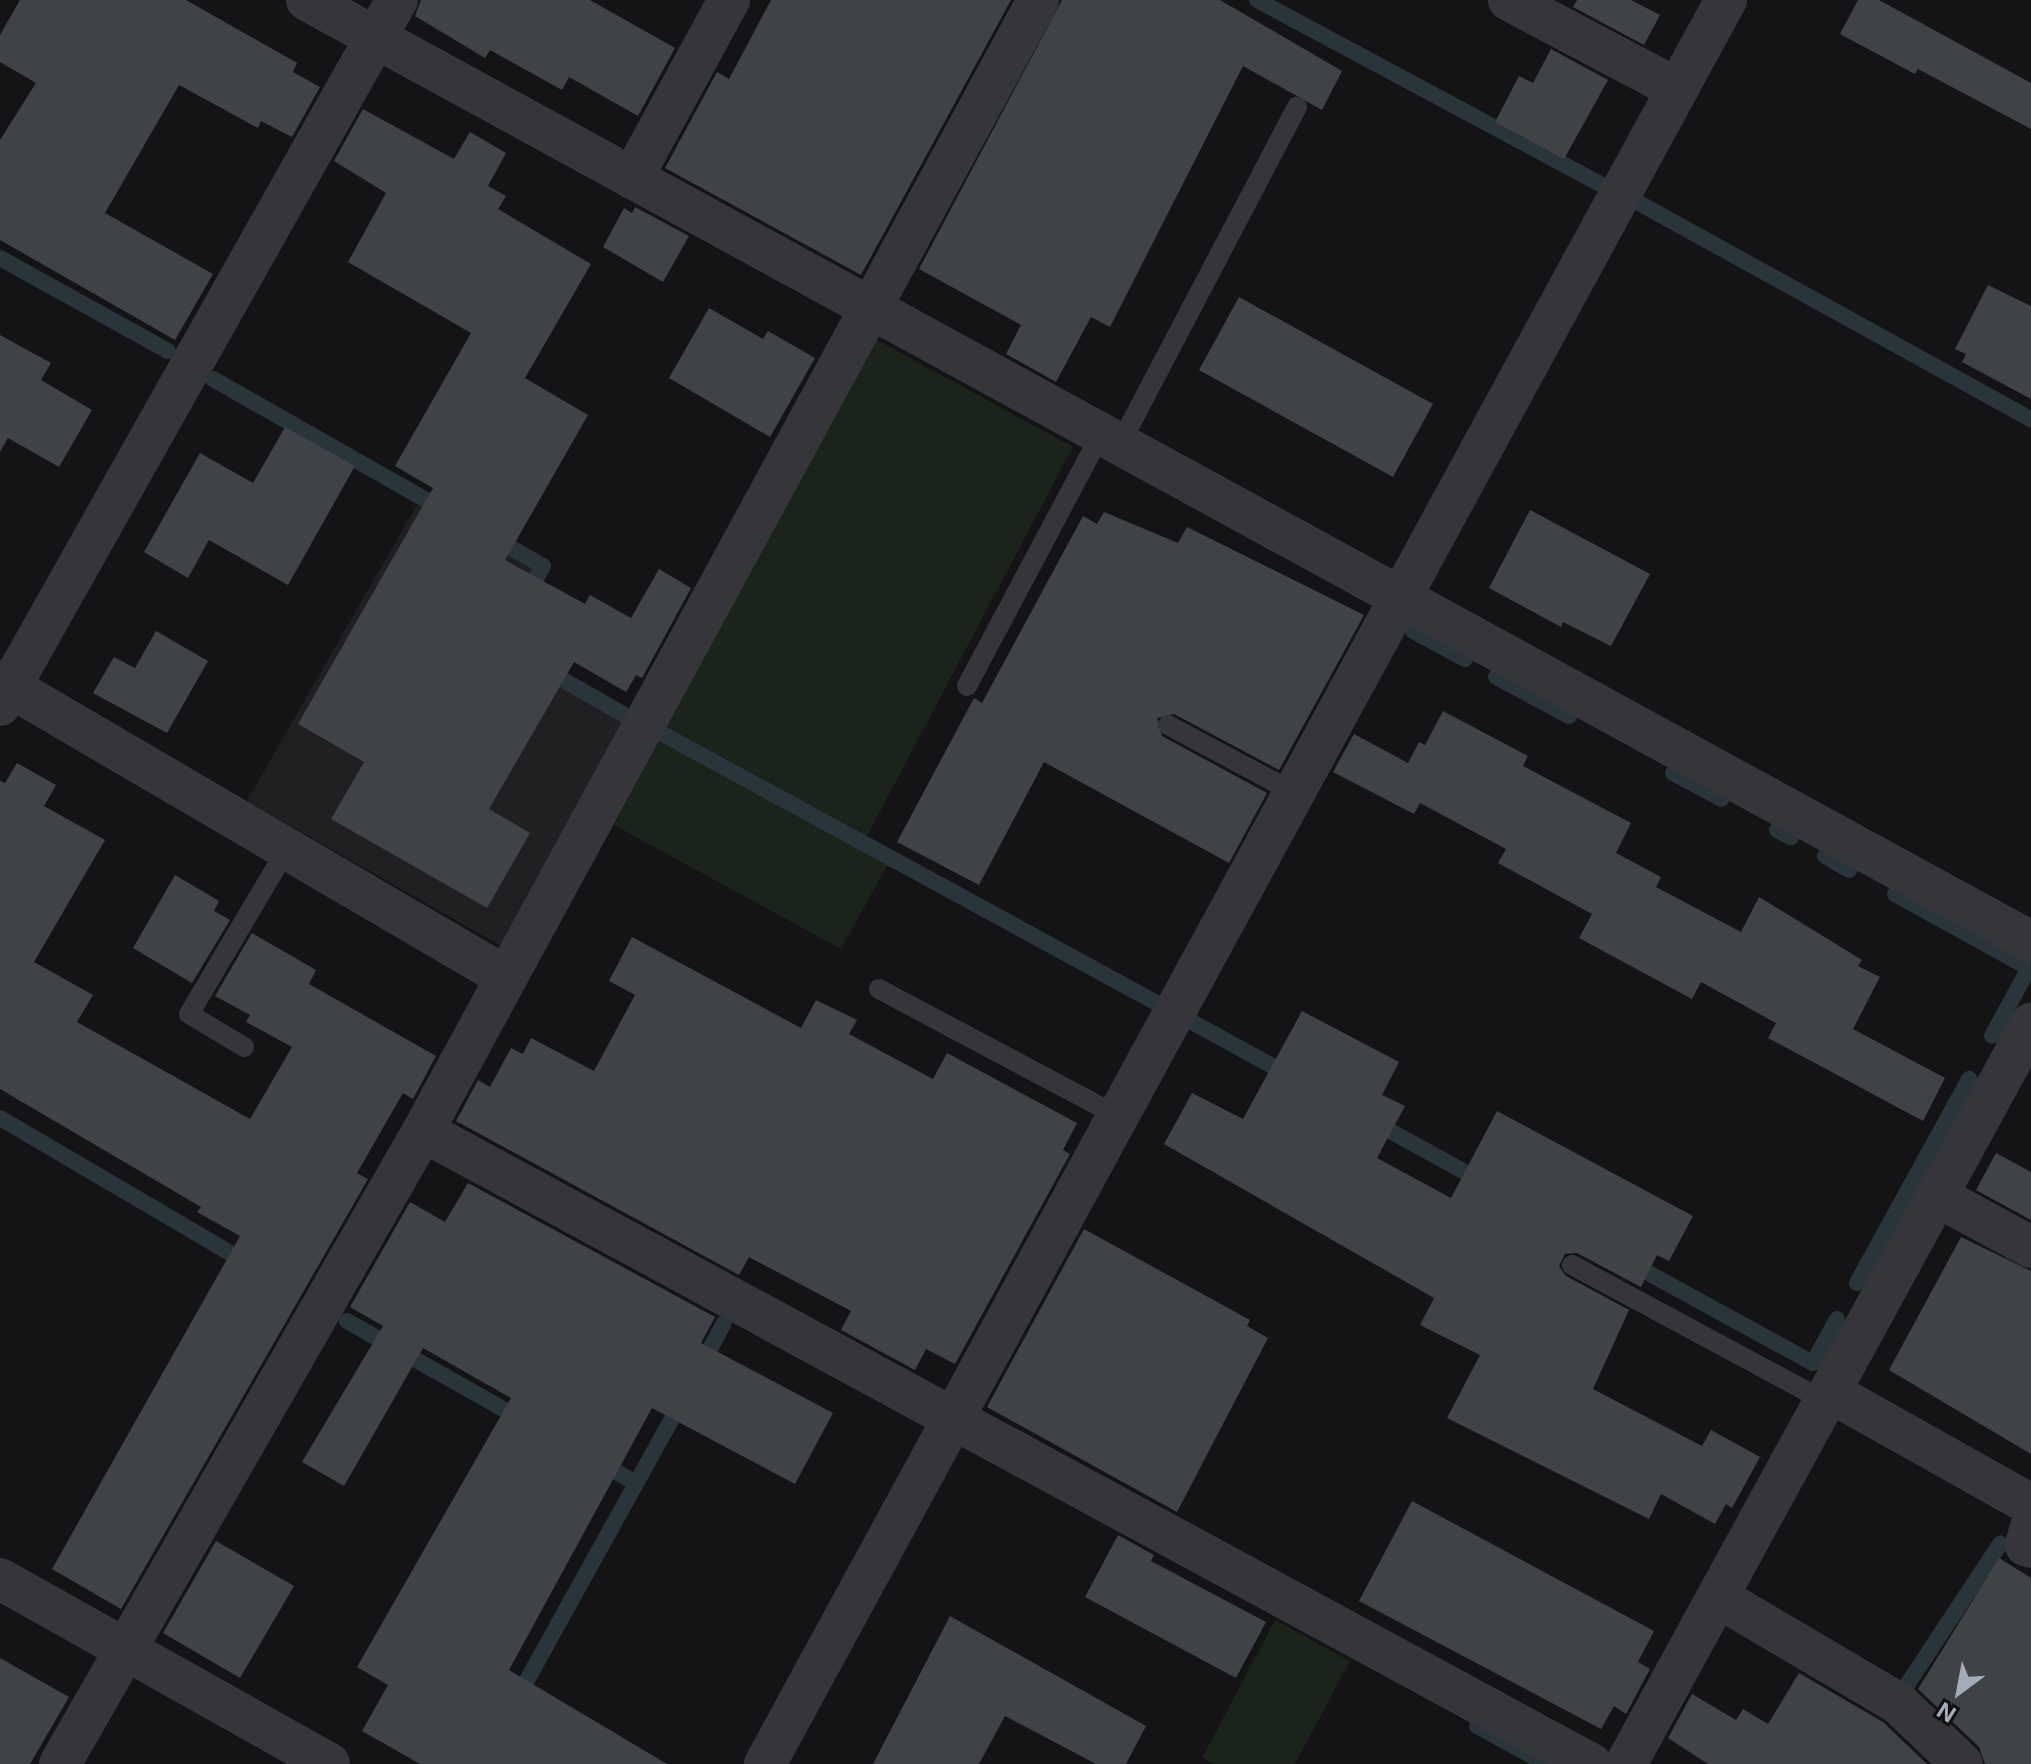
<!DOCTYPE html>
<style>
body{margin:0}
#map{position:relative;width:2031px;height:1764px;overflow:hidden;background:#141416;font-family:Inter,sans-serif}
div>[style]{position:absolute}
.built>*{inset:0;background:#202023}
.green>*{inset:0;background:#1b241b}
.stream>*{height:16px;margin:-8px;padding:0 8px;transform-origin:8px;border-radius:8px;background:#29353b}
.building>*{inset:0;background:#3f4246}
.lane>*{height:20px;margin:-10px;padding:0 10px;transform-origin:10px;border-radius:10px;background:#34363b}
.street>*{height:42px;margin:-21px;padding:0 21px;transform-origin:21px;border-radius:21px;background:#34363b}
span{translate:-50% -50%;white-space:nowrap;text-align:center;line-height:1.15;-webkit-text-stroke:6px #0f0f11;paint-order:stroke}
.north{position:absolute;left:1919px;top:1652px;width:80px;height:80px;-webkit-text-stroke:6px #0f0f11;paint-order:stroke;rotate:212deg;font-size:22px;font-weight:700;line-height:32px;text-align:center;color:#a4adb7}
.north::after{content:'';display:block;margin:auto;width:28px;height:36px;background:#a4adb7;clip-path:polygon(50% 0,100% 100%,50% 72%,0 100%)}
</style>
<div id="map">
<div class="built">
<i style="clip-path:polygon(419px 501px,535px 568px,492px 645px,628px 723px,501px 946px,247px 801px)"></i>
</div>
<div class="green">
<i style="clip-path:polygon(877px 340px,1073px 447px,867px 836px,660px 723px,866px 343px)"></i>
<i style="clip-path:polygon(661px 737px,889px 862px,841px 949px,614px 825px)"></i>
<i style="clip-path:polygon(1275px 1620px,1350px 1661px,1295px 1764px,1214px 1764px,1202px 1758px)"></i>
</div>
<div class="stream">
<i style="left:1257px;top:0;width:391px;rotate:28.2deg"></i>
<i style="left:1639px;top:203px;width:448px;rotate:28.9deg"></i>
<i style="left:0;top:258px;width:192px;rotate:29deg"></i>
<i style="left:213px;top:379px;width:266px;rotate:29.6deg"></i>
<i style="left:496px;top:539px;width:54px;rotate:29.9deg"></i>
<i style="left:543px;top:566px;width:33px;rotate:119deg"></i>
<i style="left:1413px;top:631px;width:59px;rotate:28.3deg"></i>
<i style="left:544px;top:669px;width:99px;rotate:29.7deg"></i>
<i style="left:1496px;top:677px;width:83px;rotate:28.1deg"></i>
<i style="left:663px;top:734px;width:571px;rotate:28.59deg"></i>
<i style="left:1673px;top:773px;width:55px;rotate:28deg"></i>
<i style="left:1777px;top:830px;width:16px;rotate:27deg"></i>
<i style="left:1825px;top:856px;width:28px;rotate:30deg"></i>
<i style="left:1895px;top:894px;width:153px;rotate:28.9deg"></i>
<i style="left:2029px;top:968px;width:77px;rotate:118.6deg"></i>
<i style="left:1192px;top:1022px;width:111px;rotate:28.7deg"></i>
<i style="left:0;top:1118px;width:289px;rotate:30.4deg"></i>
<i style="left:1372px;top:1121px;width:124px;rotate:28.8deg"></i>
<i style="left:1632px;top:1264px;width:206px;rotate:28.7deg"></i>
<i style="left:1813px;top:1363px;width:50px;rotate:-61.4deg"></i>
<i style="left:1857px;top:1283px;width:233px;rotate:-61.2deg"></i>
<i style="left:347px;top:1321px;width:202px;rotate:29.4deg"></i>
<i style="left:700px;top:1367px;width:50px;rotate:-61.4deg"></i>
<i style="left:599px;top:1462px;width:43px;rotate:29.6deg"></i>
<i style="left:1905px;top:1688px;width:173px;rotate:-56.6deg"></i>
<i style="left:516px;top:1700px;width:341px;rotate:-61deg"></i>
<i style="left:1477px;top:1726px;width:79px;rotate:28.8deg"></i>
</div>
<div class="building">
<i style="clip-path:polygon(20px 0,186px 0,297px 63px,293px 72px,320px 87px,292px 137px,261px 121px,258px 128px,179px 85px,105px 213px,213px 274px,175px 340px,0 240px,0 140px,36px 83px,0 62px,0 35px)"></i>
<i style="clip-path:polygon(421px 0,590px 0,675px 48px,638px 116px,569px 77px,562px 90px,490px 50px,485px 58px,415px 16px)"></i>
<i style="clip-path:polygon(771px 0,1011px 0,861px 275px,665px 168px,717px 72px,729px 79px)"></i>
<i style="clip-path:polygon(1062px 0,1220px 0,1342px 71px,1322px 110px,1243px 66px,1110px 327px,1091px 317px,1056px 382px,1006px 354px,1021px 325px,919px 269px)"></i>
<i style="clip-path:polygon(1577px 0,1631px 0,1660px 15px,1644px 45px,1573px 7px)"></i>
<i style="clip-path:polygon(1858px 0,1879px 0,2031px 83px,2031px 129px,1918px 69px,1915px 74px,1840px 34px)"></i>
<i style="clip-path:polygon(1551px 49px,1608px 80px,1564px 159px,1495px 122px,1519px 76px,1533px 83px)"></i>
<i style="clip-path:polygon(363px 109px,454px 159px,470px 132px,506px 153px,488px 186px,506px 196px,498px 209px,591px 264px,525px 378px,588px 415px,505px 560px,585px 604px,590px 595px,631px 618px,659px 569px,691px 588px,642px 678px,636px 675px,626px 692px,574px 662px,489px 809px,530px 833px,487px 908px,331px 819px,364px 762px,298px 724px,433px 488px,395px 466px,471px 333px,348px 262px,386px 193px,334px 161px)"></i>
<i style="clip-path:polygon(635px 207px,689px 236px,663px 282px,603px 247px,624px 208px,632px 213px)"></i>
<i style="clip-path:polygon(1988px 285px,2031px 306px,2031px 399px,1962px 362px,1966px 354px,1955px 349px)"></i>
<i style="clip-path:polygon(1239px 297px,1433px 404px,1393px 477px,1199px 370px)"></i>
<i style="clip-path:polygon(709px 308px,763px 339px,768px 331px,815px 358px,770px 437px,669px 378px)"></i>
<i style="clip-path:polygon(0 335px,51px 363px,41px 380px,92px 410px,59px 467px,8px 438px,0 452px)"></i>
<i style="clip-path:polygon(285px 427px,355px 466px,288px 585px,209px 540px,188px 578px,144px 552px,200px 453px,253px 483px)"></i>
<i style="clip-path:polygon(1530px 510px,1650px 574px,1611px 646px,1563px 622px,1561px 627px,1489px 588px)"></i>
<i style="clip-path:polygon(1104px 512px,1178px 543px,1187px 527px,1364px 615px,1279px 770px,1174px 714px,1157px 718px,1162px 736px,1267px 793px,1229px 863px,1044px 762px,979px 885px,897px 842px,974px 698px,982px 703px,1083px 516px,1097px 524px)"></i>
<i style="clip-path:polygon(156px 631px,208px 661px,167px 733px,93px 693px,114px 657px,135px 668px)"></i>
<i style="clip-path:polygon(1443px 711px,1528px 756px,1523px 766px,1631px 823px,1616px 853px,1661px 877px,1656px 887px,1741px 932px,1759px 897px,1862px 960px,1858px 966px,1880px 977px,1853px 1029px,1945px 1078px,1923px 1121px,1768px 1038px,1776px 1023px,1701px 982px,1692px 999px,1579px 938px,1592px 914px,1498px 863px,1506px 849px,1420px 803px,1414px 814px,1333px 772px,1354px 734px,1408px 763px,1419px 742px,1425px 745px)"></i>
<i style="clip-path:polygon(17px 763px,56px 785px,44px 806px,105px 840px,34px 962px,93px 995px,77px 1022px,250px 1119px,292px 1047px,246px 1022px,250px 1015px,215px 996px,252px 933px,316px 970px,309px 984px,436px 1056px,413px 1099px,403px 1093px,357px 1173px,368px 1179px,121px 1609px,52px 1569px,240px 1236px,197px 1212px,201px 1207px,0 1089px,0 781px,5px 783px)"></i>
<i style="clip-path:polygon(175px 875px,219px 901px,214px 911px,230px 920px,192px 983px,133px 948px)"></i>
<i style="clip-path:polygon(632px 937px,801px 1028px,816px 1000px,857px 1020px,849px 1034px,933px 1079px,947px 1053px,1077px 1123px,1063px 1150px,1070px 1154px,955px 1364px,926px 1349px,915px 1370px,841px 1330px,851px 1311px,749px 1257px,739px 1275px,456px 1121px,478px 1080px,490px 1087px,511px 1048px,523px 1054px,531px 1038px,594px 1071px,635px 995px,609px 981px)"></i>
<i style="clip-path:polygon(1302px 1011px,1399px 1062px,1382px 1095px,1405px 1106px,1377px 1158px,1451px 1198px,1497px 1111px,1693px 1216px,1669px 1261px,1657px 1255px,1641px 1287px,1577px 1253px,1565px 1254px,1559px 1266px,1566px 1276px,1629px 1310px,1593px 1389px,1702px 1446px,1711px 1430px,1760px 1457px,1732px 1508px,1726px 1504px,1715px 1524px,1661px 1494px,1649px 1519px,1447px 1418px,1480px 1355px,1420px 1325px,1434px 1298px,1164px 1144px,1192px 1093px,1243px 1119px)"></i>
<i style="clip-path:polygon(1996px 1153px,2031px 1172px,2031px 1220px,1976px 1190px)"></i>
<i style="clip-path:polygon(468px 1183px,715px 1317px,701px 1343px,833px 1413px,795px 1484px,652px 1408px,509px 1670px,667px 1764px,420px 1764px,362px 1731px,388px 1685px,357px 1667px,511px 1398px,423px 1348px,344px 1486px,302px 1462px,383px 1326px,350px 1307px,410px 1202px,445px 1222px)"></i>
<i style="clip-path:polygon(1084px 1229px,1250px 1320px,1247px 1326px,1268px 1338px,1177px 1512px,987px 1407px)"></i>
<i style="clip-path:polygon(1961px 1237px,2031px 1271px,2031px 1454px,1889px 1370px)"></i>
<i style="clip-path:polygon(1412px 1501px,1654px 1631px,1638px 1662px,1650px 1669px,1626px 1714px,1614px 1706px,1601px 1729px,1359px 1601px)"></i>
<i style="clip-path:polygon(1118px 1535px,1154px 1555px,1151px 1561px,1266px 1622px,1236px 1678px,1085px 1597px)"></i>
<i style="clip-path:polygon(216px 1541px,294px 1586px,240px 1678px,163px 1633px)"></i>
<i style="clip-path:polygon(1999px 1558px,2031px 1578px,2031px 1764px,1985px 1764px,1979px 1747px,1918px 1689px)"></i>
<i style="clip-path:polygon(950px 1616px,1146px 1726px,1126px 1764px,1096px 1764px,1005px 1716px,979px 1764px,873px 1764px)"></i>
<i style="clip-path:polygon(0 1658px,69px 1697px,30px 1764px,0 1764px)"></i>
<i style="clip-path:polygon(1799px 1673px,1883px 1722px,1927px 1764px,1708px 1764px,1668px 1738px,1692px 1694px,1736px 1720px,1743px 1709px,1768px 1724px)"></i>
</div>
<div class="lane">
<i style="left:1120px;top:444px;width:381px;rotate:-62.3deg"></i>
<i style="left:967px;top:686px;width:285px;rotate:-62deg"></i>
<i style="left:1168px;top:725px;width:142px;rotate:28.2deg"></i>
<i style="left:879px;top:989px;width:271px;rotate:28deg"></i>
<i style="left:244px;top:1047px;width:64px;rotate:-149deg"></i>
<i style="left:189px;top:1014px;width:192px;rotate:-59.3deg"></i>
<i style="left:1572px;top:1265px;width:287px;rotate:28.3deg"></i>
</div>
<div class="street">
<i style="left:307px;top:0;width:1965px;rotate:28.65deg"></i>
<i style="left:1509px;top:0;width:190px;rotate:27.9deg"></i>
<i style="left:632px;top:178px;width:203px;rotate:-61.4deg"></i>
<i style="left:0;top:681px;width:586px;rotate:30.33deg"></i>
<i style="left:0;top:705px;width:809px;rotate:-60.62deg"></i>
<i style="left:423px;top:1131px;width:1329px;rotate:28.46deg"></i>
<i style="left:1937px;top:1196px;width:107px;rotate:28.5deg"></i>
<i style="left:1830px;top:1392px;width:231px;rotate:29.3deg"></i>
<i style="left:2031px;top:1527px;width:19px;rotate:106deg"></i>
<i style="left:2026px;top:1545px;width:5px;rotate:22deg"></i>
<i style="left:0;top:1579px;width:377px;rotate:29.3deg"></i>
<i style="left:1718px;top:1597px;width:209px;rotate:30.5deg"></i>
<i style="left:1898px;top:1703px;width:88px;rotate:43.6deg"></i>
<i style="left:60px;top:1764px;width:730px;rotate:-60.17deg"></i>
<i style="left:423px;top:1131px;width:1287px;rotate:-61.46deg"></i>
<i style="left:765px;top:1764px;width:2009px;rotate:-61.42deg"></i>
<i style="left:1626px;top:1764px;width:844px;rotate:-61.31deg"></i>
</div>
<div class="north">N</div>
</div>
